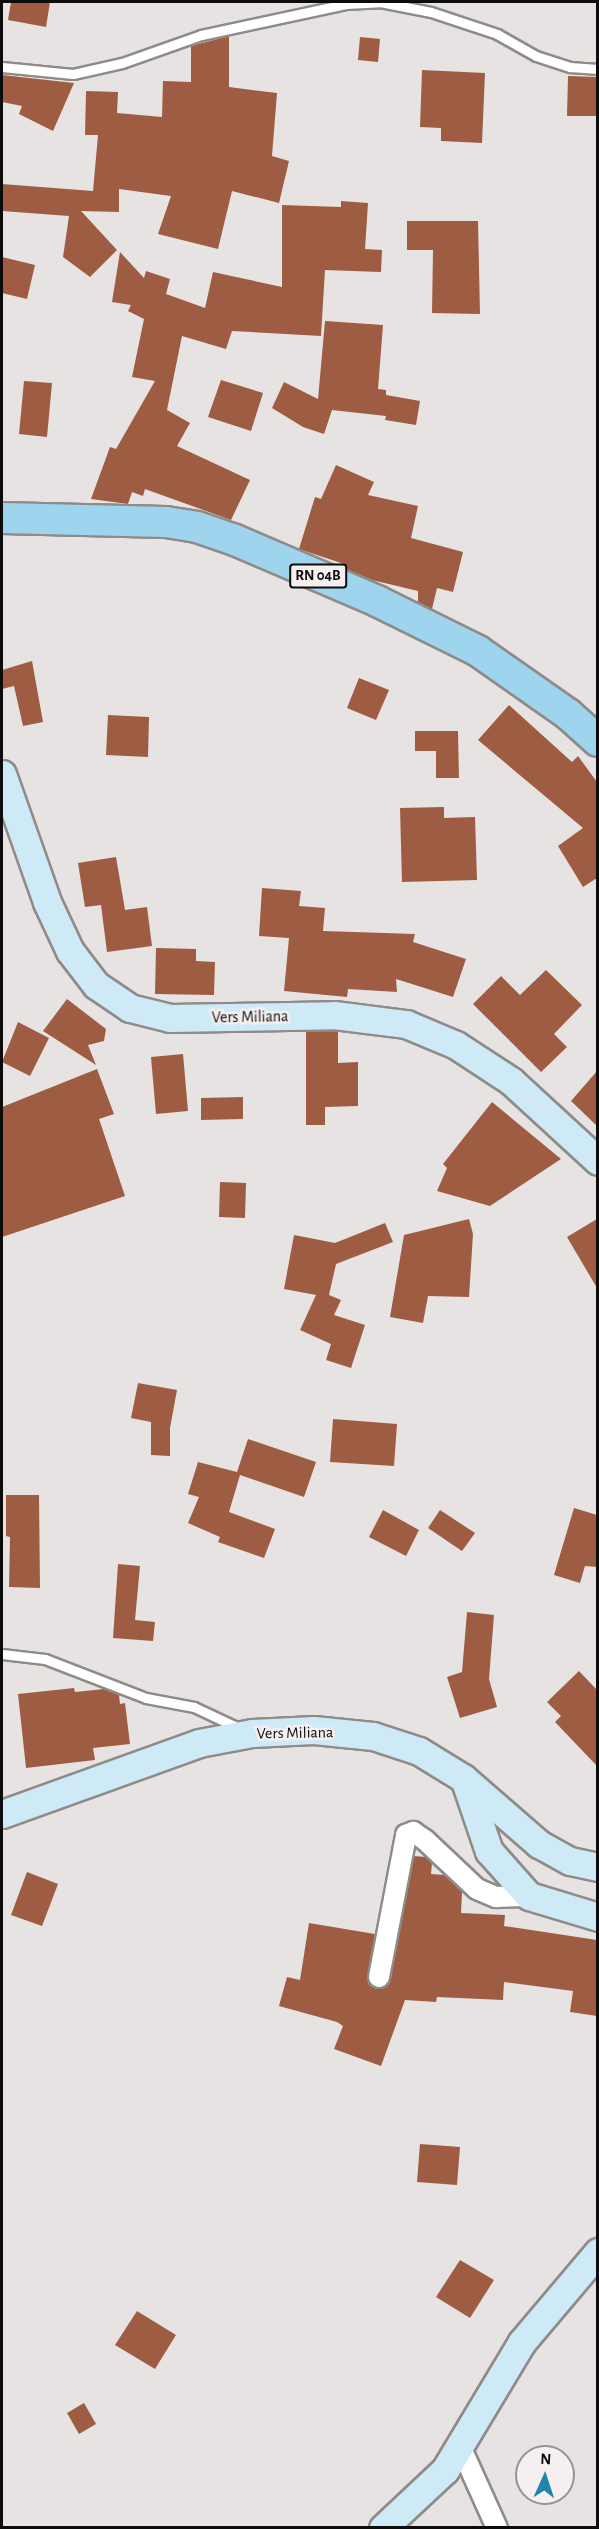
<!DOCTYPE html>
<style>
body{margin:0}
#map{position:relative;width:599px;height:2529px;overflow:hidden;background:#e7e3e2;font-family:"Alegreya Sans",sans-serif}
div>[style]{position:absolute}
.building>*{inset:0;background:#9e5d42}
.roads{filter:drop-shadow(2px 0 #8e8b89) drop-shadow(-2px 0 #8e8b89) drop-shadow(0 2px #8e8b89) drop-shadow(0 -2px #8e8b89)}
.lane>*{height:9px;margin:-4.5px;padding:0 4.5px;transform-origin:4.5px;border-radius:4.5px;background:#fff}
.street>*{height:20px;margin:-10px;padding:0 10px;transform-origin:10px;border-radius:10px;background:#fff}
.secondary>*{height:27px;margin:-13.5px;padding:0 13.5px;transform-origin:13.5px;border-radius:13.5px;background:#cfeaf7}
.primary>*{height:30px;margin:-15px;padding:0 15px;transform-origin:15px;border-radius:15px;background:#9ed4ee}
span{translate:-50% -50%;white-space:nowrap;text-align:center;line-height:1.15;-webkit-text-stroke:5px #f5f0ef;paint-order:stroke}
.shield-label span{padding:2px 4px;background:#f5f0ef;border:2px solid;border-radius:4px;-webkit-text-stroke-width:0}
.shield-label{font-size:15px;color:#0d0b0b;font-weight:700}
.street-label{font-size:16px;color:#0d0b0b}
.frame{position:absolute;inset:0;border:3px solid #0d0b0b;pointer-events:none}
.north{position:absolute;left:515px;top:2445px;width:60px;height:60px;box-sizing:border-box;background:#f5f0ef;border:2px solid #989494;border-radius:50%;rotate:3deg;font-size:16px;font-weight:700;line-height:24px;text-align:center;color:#0d0b0b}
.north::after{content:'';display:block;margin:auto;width:21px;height:27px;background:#2086b0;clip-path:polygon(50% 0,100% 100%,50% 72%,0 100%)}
</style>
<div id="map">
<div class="building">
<i style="clip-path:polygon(11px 2px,50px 2px,46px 27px,8px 20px)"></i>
<i style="clip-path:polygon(229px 36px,229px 87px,277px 93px,272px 156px,289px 161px,279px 203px,232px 191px,218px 249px,158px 234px,171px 196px,119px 189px,119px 212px,81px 211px,117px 250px,90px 277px,63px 257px,69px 216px,2px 211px,2px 184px,93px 191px,98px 135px,85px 135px,86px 91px,118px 92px,117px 113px,162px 117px,163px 81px,191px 82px,191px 46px)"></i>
<i style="clip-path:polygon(360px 37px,380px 39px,378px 62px,358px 60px)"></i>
<i style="clip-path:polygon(422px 70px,485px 73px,482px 143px,441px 141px,441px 128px,420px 127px)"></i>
<i style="clip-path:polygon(2px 75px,74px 83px,53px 131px,19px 114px,22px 106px,2px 102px)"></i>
<i style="clip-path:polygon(568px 76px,597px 77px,597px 116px,567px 116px)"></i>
<i style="clip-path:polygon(341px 201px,368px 203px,365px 249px,382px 250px,381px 272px,325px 270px,321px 336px,232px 331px,226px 349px,182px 336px,167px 410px,190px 423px,177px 446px,250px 480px,231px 520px,145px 489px,143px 496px,132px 492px,128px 504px,91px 499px,110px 447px,116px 449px,155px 381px,132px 377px,144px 319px,128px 311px,131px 305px,112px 302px,120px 252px,144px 278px,146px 271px,170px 279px,166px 294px,205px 308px,213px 272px,282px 287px,282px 205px,341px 207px)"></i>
<i style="clip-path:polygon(407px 221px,478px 221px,480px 314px,432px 313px,433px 250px,407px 250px)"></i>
<i style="clip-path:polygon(2px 257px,35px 265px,27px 299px,2px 293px)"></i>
<i style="clip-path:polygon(325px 321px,383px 325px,378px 389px,386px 390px,386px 395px,420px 401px,416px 425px,385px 420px,386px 416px,332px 410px,324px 434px,303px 427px,272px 408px,284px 382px,318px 399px)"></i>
<i style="clip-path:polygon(221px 380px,263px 393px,251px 431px,208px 417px)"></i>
<i style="clip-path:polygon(24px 381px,52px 383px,47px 437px,19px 434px)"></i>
<i style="clip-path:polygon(336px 465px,374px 482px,368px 495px,418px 506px,411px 538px,463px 552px,453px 592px,437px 588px,432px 609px,418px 602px,418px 591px,372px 580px,343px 568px,344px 564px,299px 549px,315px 497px,321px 499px)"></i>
<i style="clip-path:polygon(32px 661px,43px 722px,23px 726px,14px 686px,2px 689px,2px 670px)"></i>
<i style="clip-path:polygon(359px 678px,389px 690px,376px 720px,347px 708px)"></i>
<i style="clip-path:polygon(509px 705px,572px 762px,578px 756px,597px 782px,597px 878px,583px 887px,558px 846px,583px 828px,478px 740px)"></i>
<i style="clip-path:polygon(108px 715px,149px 717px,148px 757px,106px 755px)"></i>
<i style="clip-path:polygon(415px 731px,458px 731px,459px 778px,436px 778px,436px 751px,415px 751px)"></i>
<i style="clip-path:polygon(444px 807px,444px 818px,475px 817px,477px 880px,402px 882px,400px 808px)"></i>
<i style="clip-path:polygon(116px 857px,125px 910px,147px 907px,152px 946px,107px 952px,101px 905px,85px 907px,78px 863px)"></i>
<i style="clip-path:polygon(262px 888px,301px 891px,299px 906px,325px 908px,323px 931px,415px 934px,413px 942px,466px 959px,453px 997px,396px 979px,397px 992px,348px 989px,347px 997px,284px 991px,289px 938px,259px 936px)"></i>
<i style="clip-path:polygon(156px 948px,196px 949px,196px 961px,215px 962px,214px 995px,155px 994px)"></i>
<i style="clip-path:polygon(546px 970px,582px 1005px,554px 1034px,567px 1047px,541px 1072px,473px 1004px,501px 976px,520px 995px)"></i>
<i style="clip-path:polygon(67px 999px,106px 1029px,104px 1041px,88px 1045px,96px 1065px,43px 1031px)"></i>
<i style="clip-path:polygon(18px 1022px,49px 1038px,30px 1076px,2px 1062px)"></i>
<i style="clip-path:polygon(306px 1031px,338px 1031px,338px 1063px,358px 1062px,358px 1106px,325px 1107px,325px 1125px,306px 1125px)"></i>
<i style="clip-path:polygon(183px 1054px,188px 1111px,156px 1114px,151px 1057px)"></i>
<i style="clip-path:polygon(97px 1069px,114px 1114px,99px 1119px,125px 1196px,2px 1237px,2px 1107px)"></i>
<i style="clip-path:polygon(597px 1071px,597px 1126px,571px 1101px)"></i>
<i style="clip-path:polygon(243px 1097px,243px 1119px,201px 1120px,201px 1098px)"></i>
<i style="clip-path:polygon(492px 1102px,561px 1159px,490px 1206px,437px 1191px,447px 1168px,443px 1164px)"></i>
<i style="clip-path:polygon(220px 1182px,246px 1183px,245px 1218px,219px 1217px)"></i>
<i style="clip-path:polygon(469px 1219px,473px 1234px,469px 1297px,428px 1296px,423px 1323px,390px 1317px,404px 1235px)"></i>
<i style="clip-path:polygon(597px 1219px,597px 1288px,567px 1237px)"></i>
<i style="clip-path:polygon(385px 1223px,393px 1242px,336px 1264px,329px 1295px,341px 1300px,334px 1315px,365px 1325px,351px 1368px,326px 1360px,331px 1344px,300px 1330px,316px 1295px,284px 1289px,294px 1235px,335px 1243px)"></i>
<i style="clip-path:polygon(138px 1383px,177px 1390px,170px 1428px,170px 1456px,151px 1455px,151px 1422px,131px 1418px)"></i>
<i style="clip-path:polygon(333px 1419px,397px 1424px,394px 1466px,330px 1462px)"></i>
<i style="clip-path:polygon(248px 1439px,316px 1462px,304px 1497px,240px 1475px,229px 1512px,275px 1529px,264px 1558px,218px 1542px,220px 1537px,188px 1523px,199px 1497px,188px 1494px,198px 1462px,237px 1472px)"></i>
<i style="clip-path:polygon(6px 1495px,39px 1495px,40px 1588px,9px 1587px,10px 1537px,6px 1536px)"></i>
<i style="clip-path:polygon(574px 1508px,597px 1515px,597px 1567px,585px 1566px,580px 1583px,554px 1575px)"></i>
<i style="clip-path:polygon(383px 1510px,419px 1530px,406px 1556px,369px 1537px)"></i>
<i style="clip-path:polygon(440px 1510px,475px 1533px,462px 1551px,428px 1528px)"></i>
<i style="clip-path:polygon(118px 1564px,140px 1566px,135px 1620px,155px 1622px,153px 1641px,113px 1638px)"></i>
<i style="clip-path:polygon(467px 1612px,494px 1615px,489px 1679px,497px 1707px,460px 1718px,447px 1677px,462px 1672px)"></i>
<i style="clip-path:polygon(579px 1671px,597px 1690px,597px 1766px,555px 1722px,561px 1716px,547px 1702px)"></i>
<i style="clip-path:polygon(74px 1688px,75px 1692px,104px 1689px,119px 1695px,120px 1704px,125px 1703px,130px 1744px,93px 1748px,95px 1760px,26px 1768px,18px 1694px)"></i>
<i style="clip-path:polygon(414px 1856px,426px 1857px,432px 1863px,431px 1874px,445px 1875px,462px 1892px,461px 1913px,505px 1915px,504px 1926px,597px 1940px,597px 2016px,570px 2012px,573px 1991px,504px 1982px,503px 2000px,437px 1997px,436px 2002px,405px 2000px,381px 2066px,334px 2049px,343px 2026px,337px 2022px,279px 2006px,287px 1977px,300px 1980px,309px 1923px,375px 1934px,368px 1980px,376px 1989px,388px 1985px)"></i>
<i style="clip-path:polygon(27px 1872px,58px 1884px,42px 1926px,11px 1915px)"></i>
<i style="clip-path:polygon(420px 2144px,460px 2147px,457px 2185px,417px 2182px)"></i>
<i style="clip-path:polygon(460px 2260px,494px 2280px,470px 2318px,436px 2297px)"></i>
<i style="clip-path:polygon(137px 2311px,176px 2335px,155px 2369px,115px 2345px)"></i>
<i style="clip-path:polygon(84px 2403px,96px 2424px,79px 2434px,67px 2413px)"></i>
</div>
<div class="roads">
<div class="lane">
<i style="left:2px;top:67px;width:71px;rotate:5.6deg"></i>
<i style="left:73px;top:74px;width:50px;rotate:-12.7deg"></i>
<i style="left:122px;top:63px;width:84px;rotate:-19.5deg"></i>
<i style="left:201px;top:35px;width:148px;rotate:-12.1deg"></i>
<i style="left:346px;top:4px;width:34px;rotate:-3deg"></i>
<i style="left:380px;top:2px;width:52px;rotate:11.1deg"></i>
<i style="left:431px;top:12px;width:70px;rotate:18.4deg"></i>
<i style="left:497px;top:34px;width:45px;rotate:29.4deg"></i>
<i style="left:536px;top:56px;width:36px;rotate:18deg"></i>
<i style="left:570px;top:67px;width:28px;rotate:4deg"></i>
<i style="left:2px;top:1654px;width:43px;rotate:6.6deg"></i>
<i style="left:45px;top:1659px;width:108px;rotate:21.1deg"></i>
<i style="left:146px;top:1698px;width:49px;rotate:10.6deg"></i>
<i style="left:194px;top:1707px;width:52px;rotate:25.1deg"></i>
</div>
<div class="street">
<i style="left:379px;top:1977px;width:145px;rotate:-79.2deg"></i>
<i style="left:406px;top:1835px;width:8px;rotate:-23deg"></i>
<i style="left:413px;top:1832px;width:14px;rotate:34deg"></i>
<i style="left:425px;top:1840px;width:71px;rotate:43.3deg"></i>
<i style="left:477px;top:1889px;width:21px;rotate:23deg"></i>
<i style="left:496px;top:1897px;width:33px;rotate:-2deg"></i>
<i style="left:460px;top:2446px;width:90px;rotate:65.7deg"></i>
</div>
<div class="secondary">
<i style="left:2px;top:774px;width:136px;rotate:70.6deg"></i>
<i style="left:47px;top:902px;width:54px;rotate:64.9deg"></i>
<i style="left:70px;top:951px;width:43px;rotate:52.6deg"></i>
<i style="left:96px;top:985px;width:41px;rotate:34.1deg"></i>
<i style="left:130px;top:1008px;width:41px;rotate:14deg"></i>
<i style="left:170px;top:1018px;width:164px;rotate:-1deg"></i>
<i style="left:334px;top:1015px;width:73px;rotate:7.1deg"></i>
<i style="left:406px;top:1024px;width:54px;rotate:22.8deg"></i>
<i style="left:456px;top:1045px;width:66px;rotate:33.2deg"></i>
<i style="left:511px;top:1081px;width:118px;rotate:42.6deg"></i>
<i style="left:465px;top:1781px;width:74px;rotate:71.1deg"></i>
<i style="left:489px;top:1851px;width:60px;rotate:48.4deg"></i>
<i style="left:529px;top:1896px;width:72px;rotate:16.9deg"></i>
<i style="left:2px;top:1814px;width:209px;rotate:-19.8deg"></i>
<i style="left:199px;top:1743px;width:54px;rotate:-10.7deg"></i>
<i style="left:252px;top:1733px;width:62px;rotate:-2.8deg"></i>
<i style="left:314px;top:1730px;width:59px;rotate:5.8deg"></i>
<i style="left:373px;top:1736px;width:48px;rotate:18.1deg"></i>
<i style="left:419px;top:1751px;width:52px;rotate:31.5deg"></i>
<i style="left:463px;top:1778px;width:101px;rotate:41deg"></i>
<i style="left:539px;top:1844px;width:35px;rotate:29deg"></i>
<i style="left:570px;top:1861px;width:29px;rotate:12deg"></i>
<i style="left:383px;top:2528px;width:85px;rotate:-43.1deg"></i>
<i style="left:445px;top:2470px;width:149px;rotate:-59deg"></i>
<i style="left:522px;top:2342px;width:118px;rotate:-49.8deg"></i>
</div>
<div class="primary">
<i style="left:2px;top:518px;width:164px;rotate:1.4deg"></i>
<i style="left:166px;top:522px;width:31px;rotate:9deg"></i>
<i style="left:197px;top:527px;width:40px;rotate:18.9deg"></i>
<i style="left:235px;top:540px;width:155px;rotate:23.2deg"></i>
<i style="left:377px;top:601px;width:113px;rotate:26.3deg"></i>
<i style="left:478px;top:651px;width:110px;rotate:35deg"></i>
<i style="left:568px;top:714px;width:40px;rotate:42deg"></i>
</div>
</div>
<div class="shield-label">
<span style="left:318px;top:576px">RN 04B</span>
</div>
<div class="street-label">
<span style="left:250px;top:1017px;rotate:-1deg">Vers Miliana</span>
<span style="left:295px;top:1733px;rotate:-1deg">Vers Miliana</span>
</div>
<div class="frame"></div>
<div class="north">N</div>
</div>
